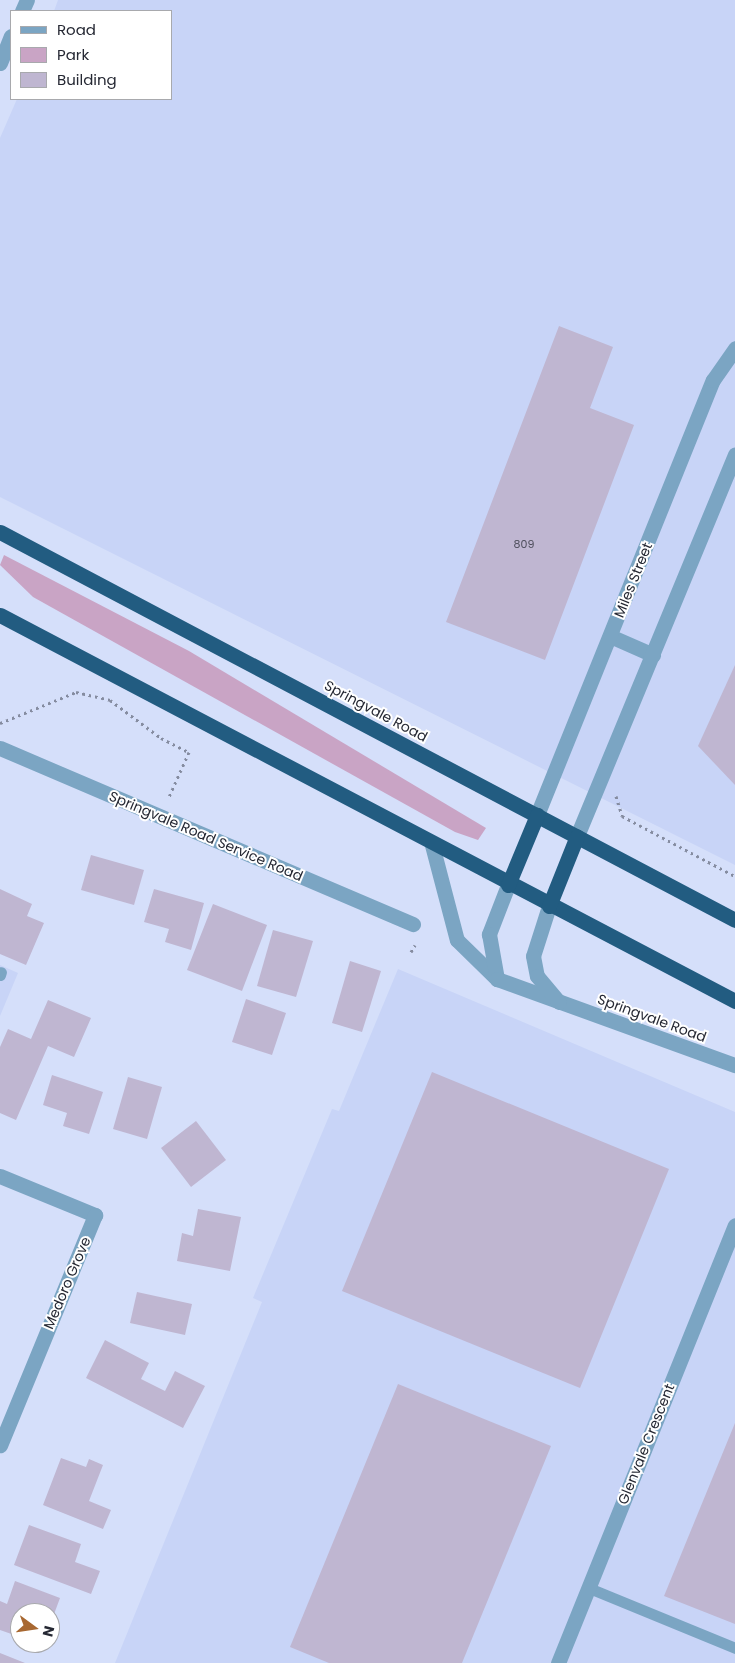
<!DOCTYPE html>
<style>
body{margin:0}
#map{position:relative;width:735px;height:1663px;overflow:hidden;background:#d5dffa;font-family:Poppins,sans-serif}
div>[style]{position:absolute}
.built>*{inset:0;background:#c8d4f7}
.green>*{inset:0;background:#c9a4c5}
.building>*{inset:0;background:#bfb6d1}
.path>*{height:3px;margin-top:-1.5px;transform-origin:0;background:repeating-linear-gradient(90deg,#858ca0 0 2.5px,transparent 0 6.5px)}
.lane>*{height:11px;margin:-5.5px;padding:0 5.5px;transform-origin:5.5px;border-radius:5.5px;background:#7ba5c3}
.street>*{height:15px;margin:-7.5px;padding:0 7.5px;transform-origin:7.5px;border-radius:7.5px;background:#7ba5c3}
.highway>*{height:15px;margin:-7.5px;padding:0 7.5px;transform-origin:7.5px;border-radius:7.5px;background:#225c81}
span{translate:-50% -50%;white-space:nowrap;text-align:center;line-height:1.15;-webkit-text-stroke:4px #fff;paint-order:stroke}
.number-label{font-size:11px;color:#4c4c5a}
.number-label span{-webkit-text-stroke-width:0}
.street-label{font-size:14px;color:#252833}
.legend{position:absolute;left:10px;top:10px;width:162px;height:90px;box-sizing:border-box;background:#fff;border:1px solid #a8a9ad;margin:0;padding:6px 9px;list-style:none;font-size:15px;color:#252833}
.legend li{display:flex;align-items:center;gap:10px;height:25px}
.legend b{width:25px;border:1px solid #a8a9ad}
.north{position:absolute;left:10px;top:1603px;width:50px;height:50px;box-sizing:border-box;background:#fff;border:1px solid #a8a9ad;border-radius:50%;rotate:104deg;font-size:14px;font-weight:700;line-height:20px;text-align:center;color:#252833}
.north::after{content:'';display:block;margin:auto;width:18px;height:22px;background:#a86831;clip-path:polygon(50% 0,100% 100%,50% 72%,0 100%)}
</style>
<div id="map">
<div class="built">
<i style="clip-path:polygon(58px 0,735px 0,735px 865px,0 497px,0 138px,17px 99px,171px 99px,171px 11px,54px 11px)"></i>
<i style="clip-path:polygon(0 965px,18px 973px,0 1016px)"></i>
<i style="clip-path:polygon(398px 969px,735px 1112px,735px 1663px,115px 1663px,262px 1302px,253px 1298px,332px 1109px,339px 1111px)"></i>
</div>
<div class="green">
<i style="clip-path:polygon(4px 555px,189px 651px,486px 828px,478px 840px,455px 832px,33px 597px,0 565px)"></i>
</div>
<div class="building">
<i style="clip-path:polygon(559px 326px,613px 347px,590px 408px,634px 425px,545px 660px,446px 622px)"></i>
<i style="clip-path:polygon(735px 665px,735px 785px,698px 746px)"></i>
<i style="clip-path:polygon(91px 855px,144px 870px,134px 905px,81px 890px)"></i>
<i style="clip-path:polygon(0 889px,32px 904px,27px 916px,44px 923px,26px 965px,0 954px)"></i>
<i style="clip-path:polygon(154px 889px,204px 903px,191px 950px,165px 942px,169px 929px,144px 922px)"></i>
<i style="clip-path:polygon(213px 904px,267px 925px,242px 991px,187px 970px)"></i>
<i style="clip-path:polygon(273px 930px,313px 941px,296px 997px,257px 986px)"></i>
<i style="clip-path:polygon(350px 961px,381px 971px,362px 1032px,332px 1023px)"></i>
<i style="clip-path:polygon(246px 999px,286px 1013px,272px 1055px,232px 1042px)"></i>
<i style="clip-path:polygon(48px 1000px,91px 1018px,74px 1057px,48px 1046px,16px 1120px,0 1113px,0 1047px,8px 1029px,31px 1039px)"></i>
<i style="clip-path:polygon(432px 1072px,669px 1169px,580px 1388px,342px 1291px)"></i>
<i style="clip-path:polygon(52px 1075px,103px 1092px,89px 1134px,63px 1126px,67px 1113px,43px 1105px)"></i>
<i style="clip-path:polygon(128px 1077px,162px 1087px,147px 1139px,113px 1129px)"></i>
<i style="clip-path:polygon(196px 1121px,226px 1160px,191px 1187px,161px 1148px)"></i>
<i style="clip-path:polygon(198px 1209px,241px 1217px,230px 1271px,177px 1261px,182px 1233px,193px 1236px)"></i>
<i style="clip-path:polygon(137px 1292px,192px 1304px,185px 1335px,130px 1323px)"></i>
<i style="clip-path:polygon(105px 1340px,149px 1363px,141px 1379px,165px 1391px,175px 1371px,205px 1386px,183px 1428px,86px 1378px)"></i>
<i style="clip-path:polygon(398px 1384px,551px 1446px,462px 1663px,329px 1663px,290px 1647px)"></i>
<i style="clip-path:polygon(735px 1423px,735px 1624px,664px 1596px)"></i>
<i style="clip-path:polygon(61px 1458px,86px 1467px,89px 1459px,103px 1465px,89px 1501px,111px 1510px,103px 1529px,43px 1505px)"></i>
<i style="clip-path:polygon(29px 1525px,81px 1544px,75px 1562px,100px 1571px,91px 1594px,14px 1565px)"></i>
<i style="clip-path:polygon(15px 1581px,60px 1598px,50px 1625px,50px 1613px,20px 1613px,20px 1637px,0 1630px,0 1601px,7px 1604px)"></i>
<i style="clip-path:polygon(0 1653px,25px 1663px,0 1663px)"></i>
</div>
<div class="path">
<i style="left:0;top:723px;width:82px;rotate:-22.2deg"></i>
<i style="left:76px;top:692px;width:35px;rotate:13deg"></i>
<i style="left:110px;top:700px;width:64px;rotate:36.7deg"></i>
<i style="left:161px;top:738px;width:31px;rotate:27deg"></i>
<i style="left:189px;top:752px;width:49px;rotate:114deg"></i>
<i style="left:616px;top:796px;width:21px;rotate:73deg"></i>
<i style="left:622px;top:816px;width:128px;rotate:28deg"></i>
<i style="left:411px;top:952px;width:8px;rotate:-60deg"></i>
</div>
<div class="lane">
<i style="left:0;top:975px;width:3px;rotate:-72deg"></i>
<i style="left:589px;top:1588px;width:158px;rotate:22.3deg"></i>
</div>
<div class="street">
<i style="left:22px;top:11px;width:12px;rotate:-66deg"></i>
<i style="left:0;top:63px;width:29px;rotate:-68deg"></i>
<i style="left:610px;top:636px;width:47px;rotate:23.8deg"></i>
<i style="left:0;top:748px;width:449px;rotate:23.1deg"></i>
<i style="left:537px;top:815px;width:469px;rotate:-68deg"></i>
<i style="left:713px;top:380px;width:39px;rotate:-55deg"></i>
<i style="left:577px;top:836px;width:413px;rotate:-67.5deg"></i>
<i style="left:432px;top:845px;width:98px;rotate:75.3deg"></i>
<i style="left:457px;top:940px;width:56px;rotate:44.3deg"></i>
<i style="left:508px;top:885px;width:53px;rotate:111.2deg"></i>
<i style="left:489px;top:934px;width:46px;rotate:79.9deg"></i>
<i style="left:497px;top:979px;width:253px;rotate:19.9deg"></i>
<i style="left:549px;top:906px;width:52px;rotate:107.7deg"></i>
<i style="left:533px;top:956px;width:20px;rotate:79deg"></i>
<i style="left:537px;top:976px;width:34px;rotate:50deg"></i>
<i style="left:0;top:1176px;width:103px;rotate:22.3deg"></i>
<i style="left:95px;top:1215px;width:249px;rotate:112.4deg"></i>
<i style="left:558px;top:1663px;width:472px;rotate:-68deg"></i>
</div>
<div class="highway">
<i style="left:0;top:532px;width:831px;rotate:27.83deg"></i>
<i style="left:0;top:615px;width:830px;rotate:27.71deg"></i>
<i style="left:508px;top:885px;width:76px;rotate:-67.5deg"></i>
<i style="left:549px;top:906px;width:75px;rotate:-68.2deg"></i>
</div>
<div class="number-label">
<span style="left:524px;top:544px">809</span>
</div>
<div class="street-label">
<span style="left:633px;top:580px;rotate:-68deg">Miles Street</span>
<span style="left:376px;top:711px;rotate:28deg">Springvale Road</span>
<span style="left:206px;top:836px;rotate:23deg">Springvale Road Service Road</span>
<span style="left:652px;top:1018px;rotate:20deg">Springvale Road</span>
<span style="left:67px;top:1283px;rotate:-67deg">Medoro Grove</span>
<span style="left:646px;top:1444px;rotate:-68deg">Glenvale Crescent</span>
</div>
<ul class="legend">
<li><b style="height:6px;background:#7ba5c3"></b>Road</li>
<li><b style="height:14px;background:#c9a4c5"></b>Park</li>
<li><b style="height:14px;background:#bfb6d1"></b>Building</li>
</ul>
<div class="north">N</div>
</div>
